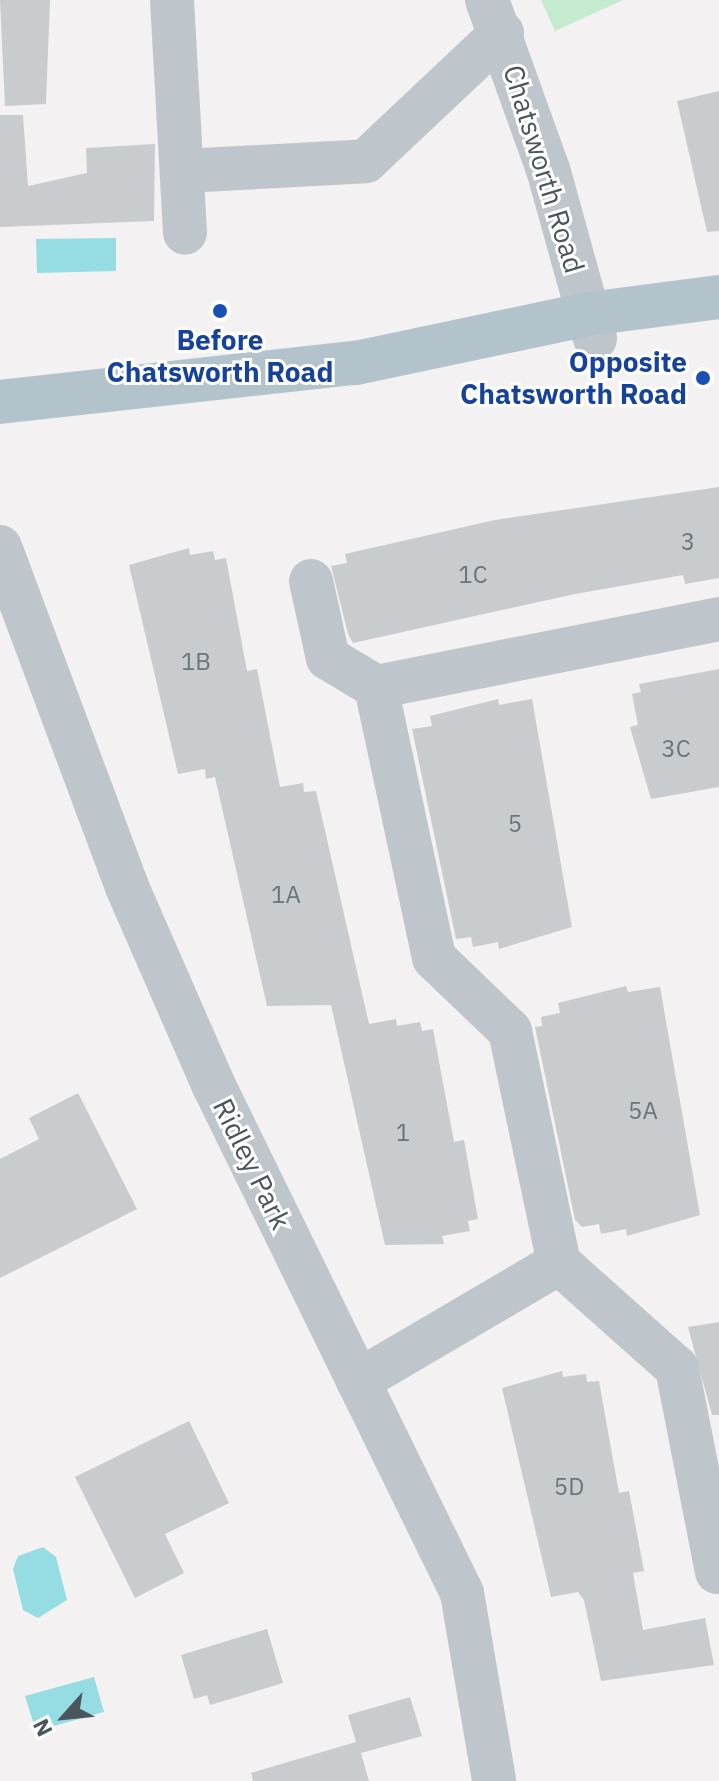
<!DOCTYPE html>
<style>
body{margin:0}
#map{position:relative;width:719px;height:1781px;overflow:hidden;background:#f3f1f1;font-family:"IBM Plex Sans",sans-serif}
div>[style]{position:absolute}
.green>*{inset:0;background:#c4ebcf}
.water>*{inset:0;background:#96dce3}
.building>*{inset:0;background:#c8cccf}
.minor>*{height:44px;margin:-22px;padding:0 22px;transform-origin:22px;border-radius:22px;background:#bec6cc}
.major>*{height:44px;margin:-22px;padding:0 22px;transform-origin:22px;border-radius:22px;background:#b3c3cc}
.dots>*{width:22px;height:22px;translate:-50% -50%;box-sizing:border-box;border:4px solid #fff;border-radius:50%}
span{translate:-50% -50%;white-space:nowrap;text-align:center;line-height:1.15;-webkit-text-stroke:6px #fff;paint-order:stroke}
.number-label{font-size:24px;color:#6a7479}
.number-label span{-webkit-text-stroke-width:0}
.street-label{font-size:28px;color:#4a565c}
.transit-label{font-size:28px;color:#164399;font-weight:700}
.right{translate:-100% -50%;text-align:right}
.north{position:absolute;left:24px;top:1677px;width:80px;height:80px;-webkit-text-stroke:6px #fff;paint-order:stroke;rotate:243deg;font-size:22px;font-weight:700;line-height:32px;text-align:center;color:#4a565c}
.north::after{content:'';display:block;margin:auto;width:28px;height:36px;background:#4a565c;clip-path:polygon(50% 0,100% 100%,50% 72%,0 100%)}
</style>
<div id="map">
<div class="green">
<i style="clip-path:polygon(541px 0,623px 0,555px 31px)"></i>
</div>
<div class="water">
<i style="clip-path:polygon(116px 238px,116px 271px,37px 273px,36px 239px)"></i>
<i style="clip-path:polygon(43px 1547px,56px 1557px,67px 1600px,38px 1618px,23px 1610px,13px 1569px,18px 1556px)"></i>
<i style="clip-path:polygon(94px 1677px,104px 1712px,36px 1731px,25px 1696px)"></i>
</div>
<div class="building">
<i style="clip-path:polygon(0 0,50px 0,46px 104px,5px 106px)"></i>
<i style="clip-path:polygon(719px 91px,719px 231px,707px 232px,677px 101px)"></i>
<i style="clip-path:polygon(0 115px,23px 115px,28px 186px,87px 173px,86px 148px,155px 144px,154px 221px,0 227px)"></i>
<i style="clip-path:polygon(719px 487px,719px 578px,685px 584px,683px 575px,575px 594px,353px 643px,348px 634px,331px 566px,347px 563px,345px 554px,495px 520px)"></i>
<i style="clip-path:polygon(189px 548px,190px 555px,213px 551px,215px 560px,226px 558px,247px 671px,257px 669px,280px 787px,303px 783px,304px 792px,316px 791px,369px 1024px,396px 1019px,397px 1026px,420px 1022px,422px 1031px,433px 1029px,454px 1142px,464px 1140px,478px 1219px,468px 1221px,470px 1231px,442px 1236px,444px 1244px,385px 1245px,331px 1005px,267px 1006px,215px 777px,206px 779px,205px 769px,178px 774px,129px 565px)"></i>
<i style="clip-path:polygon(719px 669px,719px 787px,651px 799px,630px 727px,638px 725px,632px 694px,641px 692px,639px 684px)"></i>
<i style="clip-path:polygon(498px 699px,499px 705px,532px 699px,572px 927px,499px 949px,498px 942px,473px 947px,471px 937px,456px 939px,412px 729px,432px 726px,430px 716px)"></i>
<i style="clip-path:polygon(626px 986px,628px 992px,660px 987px,700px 1215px,627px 1236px,626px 1229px,601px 1234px,599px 1224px,582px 1227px,575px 1220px,535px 1027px,542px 1026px,541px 1017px,560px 1013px,558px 1003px)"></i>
<i style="clip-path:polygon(78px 1093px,137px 1209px,0 1278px,0 1159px,39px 1139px,29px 1118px)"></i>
<i style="clip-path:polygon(719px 1322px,719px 1415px,712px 1415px,688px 1327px)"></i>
<i style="clip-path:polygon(562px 1371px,563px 1377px,586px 1374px,587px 1382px,599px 1381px,619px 1493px,629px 1491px,644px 1571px,633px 1573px,643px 1630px,705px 1618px,714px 1665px,601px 1681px,584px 1600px,578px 1592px,551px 1597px,502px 1388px)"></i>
<i style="clip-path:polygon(189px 1421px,229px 1503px,165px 1534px,184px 1573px,135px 1598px,75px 1477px)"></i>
<i style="clip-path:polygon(267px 1629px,283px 1683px,210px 1705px,207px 1695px,194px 1699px,181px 1655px)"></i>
<i style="clip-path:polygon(410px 1697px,422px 1736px,361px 1753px,369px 1781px,253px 1781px,251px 1773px,356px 1742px,348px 1715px)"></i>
</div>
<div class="minor">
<i style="left:172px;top:0;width:233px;rotate:86.8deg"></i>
<i style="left:487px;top:0;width:180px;rotate:70.2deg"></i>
<i style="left:548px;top:169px;width:176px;rotate:74.5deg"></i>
<i style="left:184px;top:171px;width:182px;rotate:-3.1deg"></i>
<i style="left:366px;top:161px;width:187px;rotate:-43.3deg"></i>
<i style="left:0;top:547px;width:363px;rotate:69.5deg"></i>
<i style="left:127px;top:887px;width:217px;rotate:66.4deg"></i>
<i style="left:214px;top:1086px;width:564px;rotate:63.93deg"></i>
<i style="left:462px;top:1593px;width:191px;rotate:80.3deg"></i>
<i style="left:311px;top:581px;width:79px;rotate:77.6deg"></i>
<i style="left:328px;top:658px;width:56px;rotate:31.1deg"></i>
<i style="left:376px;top:687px;width:350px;rotate:-11.2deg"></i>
<i style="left:376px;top:687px;width:277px;rotate:77.9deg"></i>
<i style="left:434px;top:958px;width:105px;rotate:43.8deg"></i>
<i style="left:510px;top:1031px;width:237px;rotate:78.1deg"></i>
<i style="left:559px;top:1263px;width:158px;rotate:41.7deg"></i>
<i style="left:677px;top:1368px;width:208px;rotate:78.9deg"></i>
<i style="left:358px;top:1381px;width:233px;rotate:-30.4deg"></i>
</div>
<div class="major">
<i style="left:0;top:402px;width:358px;rotate:-6.3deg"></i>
<i style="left:356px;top:363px;width:237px;rotate:-11.9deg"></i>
<i style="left:588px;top:314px;width:132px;rotate:-7.4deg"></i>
</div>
<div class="dots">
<i style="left:220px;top:311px;background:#1a4fb4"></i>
<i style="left:703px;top:378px;background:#1a4fb4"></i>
</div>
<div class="number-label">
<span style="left:688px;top:542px">3</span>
<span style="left:473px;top:575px">1C</span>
<span style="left:196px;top:662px">1B</span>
<span style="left:676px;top:749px">3C</span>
<span style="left:515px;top:824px">5</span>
<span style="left:286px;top:895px">1A</span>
<span style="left:643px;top:1111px">5A</span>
<span style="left:403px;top:1133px">1</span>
<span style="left:569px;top:1487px">5D</span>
</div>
<div class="street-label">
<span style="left:544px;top:169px;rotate:73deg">Chatsworth Road</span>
<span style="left:252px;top:1164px;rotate:64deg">Ridley Park</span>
</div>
<div class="transit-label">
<span style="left:220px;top:356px">Before<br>Chatsworth Road</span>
<span class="right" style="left:687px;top:378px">Opposite<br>Chatsworth Road</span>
</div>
<div class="north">N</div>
</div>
